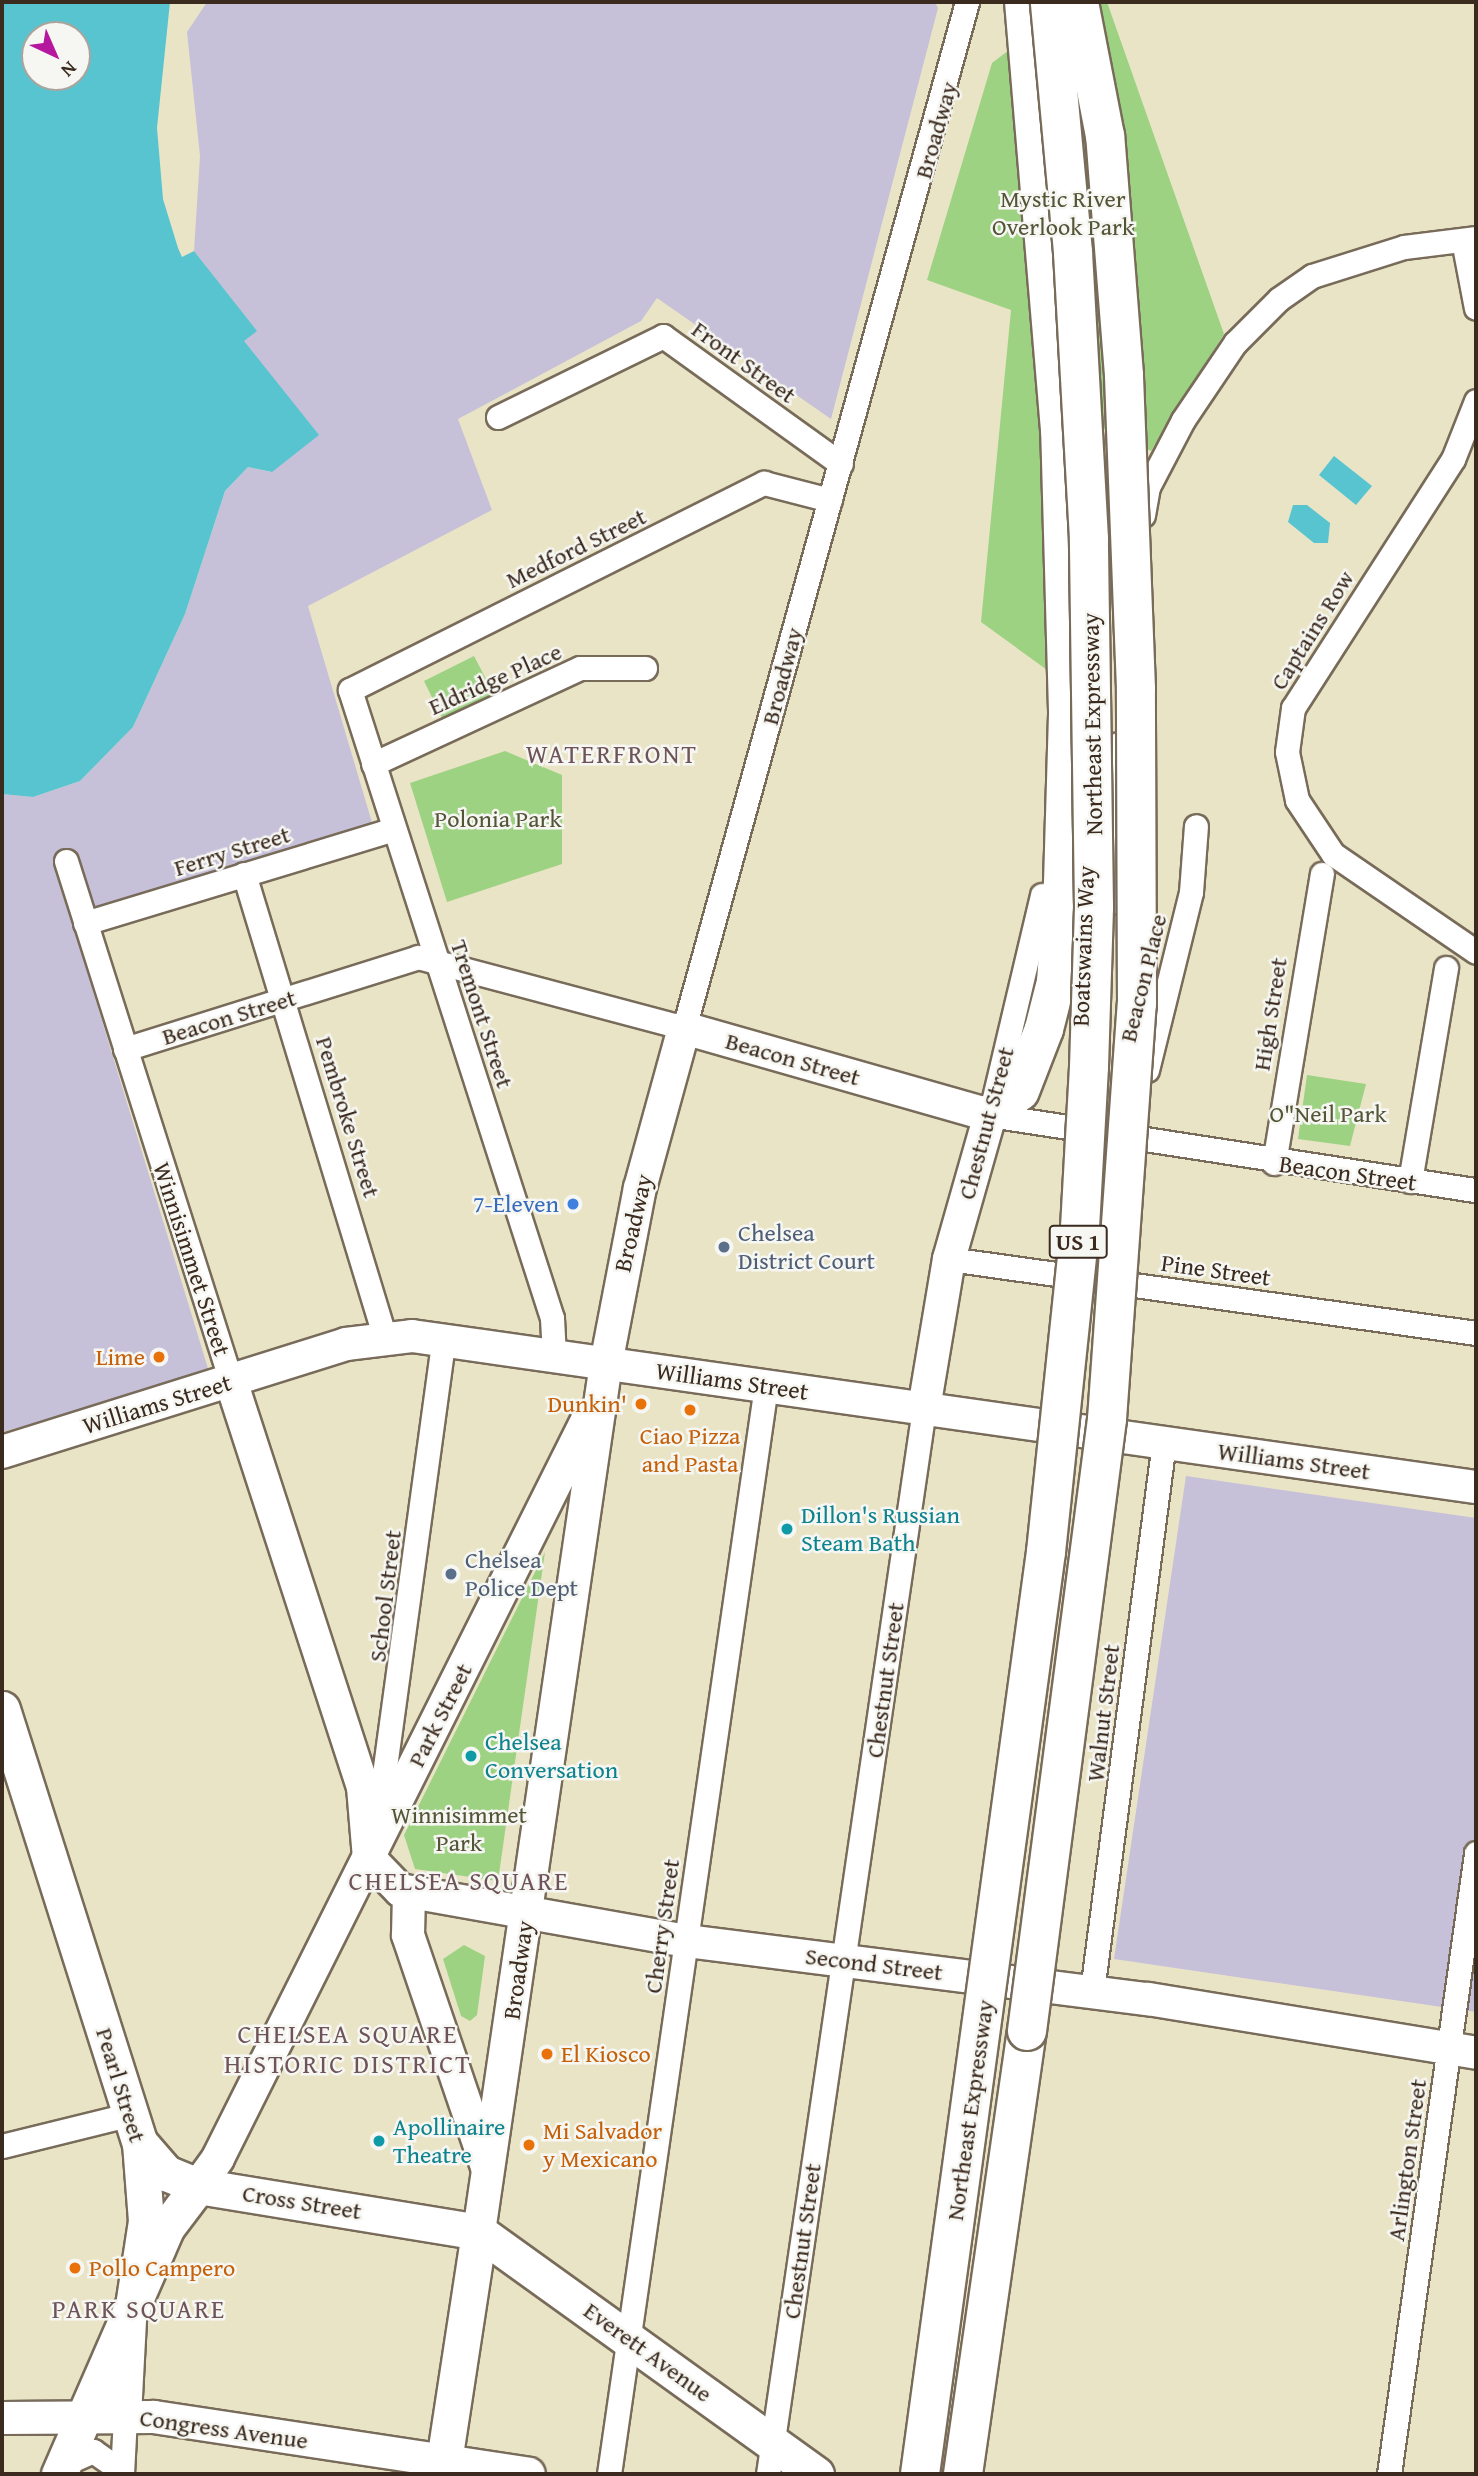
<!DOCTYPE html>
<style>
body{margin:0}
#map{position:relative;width:1478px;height:2476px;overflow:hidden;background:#eae4c7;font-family:"Gentium Book Plus",serif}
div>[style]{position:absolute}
.industrial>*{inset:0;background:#c6c0d9}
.green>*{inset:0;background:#9dd283}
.water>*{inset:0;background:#57c4d0}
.roads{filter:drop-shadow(2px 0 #786b59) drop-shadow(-2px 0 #786b59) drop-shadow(0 2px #786b59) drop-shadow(0 -2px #786b59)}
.street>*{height:23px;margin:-11.5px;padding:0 11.5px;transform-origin:11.5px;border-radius:11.5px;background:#fff}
.secondary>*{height:32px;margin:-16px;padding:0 16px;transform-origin:16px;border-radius:16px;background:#fff}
.primary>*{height:35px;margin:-17.5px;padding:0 17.5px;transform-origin:17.5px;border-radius:17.5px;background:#fff}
.highway>*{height:38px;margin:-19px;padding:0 19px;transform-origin:19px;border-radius:19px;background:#fff}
.bridges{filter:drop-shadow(2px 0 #786b59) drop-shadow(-2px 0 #786b59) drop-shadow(0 2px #786b59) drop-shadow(0 -2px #786b59)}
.highway-bridge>*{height:38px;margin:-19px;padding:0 19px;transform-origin:19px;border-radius:19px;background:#fff}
.dots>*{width:19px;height:19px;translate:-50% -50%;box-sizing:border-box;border:4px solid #f6f6f2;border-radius:50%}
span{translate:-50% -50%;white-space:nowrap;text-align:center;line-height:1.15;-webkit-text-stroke:5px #f6f6f2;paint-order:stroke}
.shield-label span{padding:2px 5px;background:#f6f6f2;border:2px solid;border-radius:5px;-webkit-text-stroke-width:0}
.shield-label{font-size:23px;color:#3b2a1e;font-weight:700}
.street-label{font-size:24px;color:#3b2a1e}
.park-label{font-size:24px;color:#545437}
.shop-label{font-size:24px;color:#366cbe}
.right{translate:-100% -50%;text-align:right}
.service-label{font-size:24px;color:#4e5e75}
.left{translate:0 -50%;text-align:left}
.food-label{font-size:24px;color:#c56008}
.culture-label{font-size:24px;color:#0d838f}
.neighbourhood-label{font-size:26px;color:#6e5458;letter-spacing:2px}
.frame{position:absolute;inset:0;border:4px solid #3b2a1e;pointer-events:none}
.north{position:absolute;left:21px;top:21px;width:70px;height:70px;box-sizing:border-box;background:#f6f6f2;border:2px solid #aba49d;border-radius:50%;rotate:136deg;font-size:19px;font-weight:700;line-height:28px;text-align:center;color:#3b2a1e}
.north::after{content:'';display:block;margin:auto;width:24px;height:32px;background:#b5179e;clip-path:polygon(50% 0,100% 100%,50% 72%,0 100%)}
</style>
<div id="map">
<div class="industrial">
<i style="clip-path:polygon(207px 2px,935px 2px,938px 8px,831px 419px,657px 298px,641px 321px,458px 419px,492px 510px,308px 606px,373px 826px,71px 919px,210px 1375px,2px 1432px,2px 794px,33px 797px,80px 781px,133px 727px,185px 614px,225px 491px,248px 467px,271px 472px,159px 329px,256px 331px,194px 251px,200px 156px,187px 32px)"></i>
<i style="clip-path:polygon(1186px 1476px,1476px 1518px,1476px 2012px,1114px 1959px)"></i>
</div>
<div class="green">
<i style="clip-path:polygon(1071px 2px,1107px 2px,1224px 334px,1151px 451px,1044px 401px,1054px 675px,981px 622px,1011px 310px,927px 280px,992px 63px)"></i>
<i style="clip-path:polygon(474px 656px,496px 698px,445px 724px,424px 681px)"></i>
<i style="clip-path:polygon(505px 751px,562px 775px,562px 864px,447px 902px,410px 783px)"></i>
<i style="clip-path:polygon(1307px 1075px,1366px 1084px,1350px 1146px,1298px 1139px)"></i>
<i style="clip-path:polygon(545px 1552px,498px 1881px,415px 1869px,404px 1835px)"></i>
<i style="clip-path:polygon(464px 1945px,485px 1956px,477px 2015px,470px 2021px,461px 2016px,443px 1959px)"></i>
</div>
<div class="water">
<i style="clip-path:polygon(evenodd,2px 2px,170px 2px,157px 128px,163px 199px,178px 248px,182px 257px,194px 251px,257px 331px,244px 341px,319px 435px,272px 472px,248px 467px,225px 491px,185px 614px,133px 727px,80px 781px,33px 797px,2px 794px,2px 2px,35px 35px,77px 35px,77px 77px,35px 77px,35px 35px)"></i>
<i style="clip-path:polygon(1334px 456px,1372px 486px,1356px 505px,1319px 475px)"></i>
<i style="clip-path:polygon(1293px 505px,1307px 505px,1330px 523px,1328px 543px,1314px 543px,1288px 522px)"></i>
</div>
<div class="roads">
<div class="street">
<i style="left:1463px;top:240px;width:69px;rotate:79.2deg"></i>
<i style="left:1476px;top:401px;width:62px;rotate:111.6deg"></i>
<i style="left:1453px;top:459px;width:296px;rotate:122.7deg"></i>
<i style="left:1293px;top:708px;width:44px;rotate:97.8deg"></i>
<i style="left:1287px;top:752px;width:49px;rotate:78.2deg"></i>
<i style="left:1297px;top:800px;width:65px;rotate:56.3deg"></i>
<i style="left:1333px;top:854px;width:173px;rotate:34.4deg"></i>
<i style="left:498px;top:417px;width:184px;rotate:-26.1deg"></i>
<i style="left:663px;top:336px;width:219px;rotate:35.7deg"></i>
<i style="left:1143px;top:515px;width:28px;rotate:-80deg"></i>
<i style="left:1148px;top:487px;width:76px;rotate:-62.4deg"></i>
<i style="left:1183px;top:420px;width:93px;rotate:-56deg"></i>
<i style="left:1235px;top:343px;width:62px;rotate:-45deg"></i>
<i style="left:1279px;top:299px;width:40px;rotate:-34.9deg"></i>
<i style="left:1312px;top:276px;width:96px;rotate:-17.5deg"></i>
<i style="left:1404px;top:247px;width:73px;rotate:-7.1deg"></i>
<i style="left:373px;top:764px;width:228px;rotate:-24.9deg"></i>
<i style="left:580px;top:668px;width:65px"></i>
<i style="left:66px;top:861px;width:546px;rotate:72.4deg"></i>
<i style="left:244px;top:874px;width:484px;rotate:73.1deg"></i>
<i style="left:1042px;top:895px;width:226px;rotate:103.3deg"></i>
<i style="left:990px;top:1115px;width:492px;rotate:8.8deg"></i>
<i style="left:1111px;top:902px;width:158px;rotate:-87.5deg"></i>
<i style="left:85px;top:923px;width:323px;rotate:-16.9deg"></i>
<i style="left:125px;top:1049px;width:307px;rotate:-17.4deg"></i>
<i style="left:418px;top:957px;width:275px;rotate:14.9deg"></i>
<i style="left:684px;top:1028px;width:1064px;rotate:-74.58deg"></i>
<i style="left:1147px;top:1070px;width:183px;rotate:-76.1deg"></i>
<i style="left:1191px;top:892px;width:66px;rotate:-85.7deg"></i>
<i style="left:1274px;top:1163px;width:293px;rotate:-80.6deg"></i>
<i style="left:1410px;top:1181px;width:216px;rotate:-80.4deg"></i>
<i style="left:949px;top:1259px;width:532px;rotate:7.99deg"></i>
<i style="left:554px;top:1356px;width:38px;rotate:-93deg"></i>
<i style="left:552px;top:1318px;width:660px;rotate:-107.83deg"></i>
<i style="left:350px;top:690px;width:463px;rotate:-26.6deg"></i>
<i style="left:764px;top:483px;width:68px;rotate:14.4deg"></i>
<i style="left:378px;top:1818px;width:484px;rotate:-82.2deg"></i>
<i style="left:1092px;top:1991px;width:554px;rotate:-82.53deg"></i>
<i style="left:2px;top:2146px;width:133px;rotate:-13.9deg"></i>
<i style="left:64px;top:2464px;width:32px;rotate:-24deg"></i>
<i style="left:93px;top:2451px;width:35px;rotate:35deg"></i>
<i style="left:122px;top:2474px;width:58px;rotate:-87deg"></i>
<i style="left:609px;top:2474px;width:1099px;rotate:-81.79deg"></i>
<i style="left:768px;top:2474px;width:1077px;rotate:-81.67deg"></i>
<i style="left:1389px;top:2474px;width:627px;rotate:-82.02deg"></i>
</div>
<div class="secondary">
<i style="left:231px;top:1381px;width:427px;rotate:72deg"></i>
<i style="left:363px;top:1787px;width:71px;rotate:85.2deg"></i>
<i style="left:369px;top:1858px;width:45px;rotate:45.9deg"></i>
<i style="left:400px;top:1890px;width:291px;rotate:10.1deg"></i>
<i style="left:686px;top:1941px;width:466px;rotate:7.2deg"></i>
<i style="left:1148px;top:1999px;width:332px;rotate:9.3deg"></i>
<i style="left:2px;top:1452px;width:361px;rotate:-17.4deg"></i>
<i style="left:346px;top:1344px;width:66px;rotate:-6.9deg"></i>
<i style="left:412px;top:1336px;width:1075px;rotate:8.08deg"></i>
<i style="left:409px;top:1894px;width:41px;rotate:91.4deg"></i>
<i style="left:408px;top:1935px;width:245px;rotate:71.2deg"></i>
<i style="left:198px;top:2186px;width:34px;rotate:-54deg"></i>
<i style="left:218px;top:2158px;width:827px;rotate:-63.43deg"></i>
<i style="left:479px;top:2232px;width:877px;rotate:-81.68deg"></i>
<i style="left:606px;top:1364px;width:179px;rotate:-79.1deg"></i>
<i style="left:640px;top:1188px;width:166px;rotate:-74.6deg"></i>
<i style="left:684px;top:1028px;width:318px;rotate:15.9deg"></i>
<i style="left:990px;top:1115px;width:150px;rotate:105.9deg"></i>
<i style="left:949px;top:1259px;width:151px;rotate:99.5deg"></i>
<i style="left:125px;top:2416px;width:97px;rotate:-87deg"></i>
<i style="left:2px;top:2418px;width:152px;rotate:-0.4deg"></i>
<i style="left:154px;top:2417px;width:379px;rotate:8.6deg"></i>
</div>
<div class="primary">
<i style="left:2px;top:1709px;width:455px;rotate:72.4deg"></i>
<i style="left:140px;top:2143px;width:78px;rotate:85.6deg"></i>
<i style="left:146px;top:2221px;width:86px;rotate:98.7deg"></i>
<i style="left:140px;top:2143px;width:40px;rotate:49deg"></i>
<i style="left:166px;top:2173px;width:35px;rotate:22deg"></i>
<i style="left:198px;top:2186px;width:285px;rotate:9.3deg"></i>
<i style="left:479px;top:2232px;width:415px;rotate:35.7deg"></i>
<i style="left:59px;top:2474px;width:270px;rotate:-66.4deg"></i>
<i style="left:167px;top:2227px;width:51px;rotate:-52.9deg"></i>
<i style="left:442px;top:2474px;width:245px;rotate:-81.3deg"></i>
</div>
<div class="highway">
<i style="left:990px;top:1115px;width:38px;rotate:-39deg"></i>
<i style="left:1020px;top:1091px;width:66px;rotate:-68.8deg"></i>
<i style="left:1044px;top:1029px;width:49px;rotate:-75.7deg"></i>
<i style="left:1056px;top:982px;width:99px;rotate:-86deg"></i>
<i style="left:1063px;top:883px;width:172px;rotate:-88.3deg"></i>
<i style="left:1068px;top:711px;width:281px;rotate:-91.6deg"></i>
<i style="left:1060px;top:430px;width:430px;rotate:-94.8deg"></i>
<i style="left:963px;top:2474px;width:448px;rotate:-81.8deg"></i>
</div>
</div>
<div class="bridges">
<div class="highway-bridge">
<i style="left:1027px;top:2031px;width:617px;rotate:-82.55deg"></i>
<i style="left:1107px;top:1419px;width:416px;rotate:-85.9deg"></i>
<i style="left:1137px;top:1004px;width:315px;rotate:-90.2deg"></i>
<i style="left:1136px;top:689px;width:314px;rotate:-92.2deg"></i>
<i style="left:1124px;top:375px;width:240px;rotate:-94.5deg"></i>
<i style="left:1105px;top:136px;width:136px;rotate:-101deg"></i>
<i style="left:920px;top:2474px;width:931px;rotate:-82.22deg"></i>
<i style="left:1046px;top:1552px;width:326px;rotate:-84deg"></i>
<i style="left:1080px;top:1228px;width:161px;rotate:-86.8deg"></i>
<i style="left:1089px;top:1067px;width:160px;rotate:-88.2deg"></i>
<i style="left:1094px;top:907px;width:368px;rotate:-90.8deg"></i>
<i style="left:1089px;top:539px;width:287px;rotate:-93.2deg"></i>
<i style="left:1073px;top:252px;width:251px;rotate:-95.3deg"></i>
</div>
</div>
<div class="dots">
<i style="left:573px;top:1204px;background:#3f7fe0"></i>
<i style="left:724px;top:1247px;background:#5c6f8a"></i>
<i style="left:159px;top:1357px;background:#e8710a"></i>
<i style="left:641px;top:1404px;background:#e8710a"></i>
<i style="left:690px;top:1410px;background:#e8710a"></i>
<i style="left:787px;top:1529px;background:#0f9aa8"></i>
<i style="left:451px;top:1574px;background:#5c6f8a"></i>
<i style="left:471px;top:1756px;background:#0f9aa8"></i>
<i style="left:547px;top:2054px;background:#e8710a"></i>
<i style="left:379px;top:2141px;background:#0f9aa8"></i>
<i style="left:529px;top:2145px;background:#e8710a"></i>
<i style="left:75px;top:2268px;background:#e8710a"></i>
</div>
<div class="shield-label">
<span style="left:1078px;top:1242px">US 1</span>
</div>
<div class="street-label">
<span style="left:936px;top:130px;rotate:-74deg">Broadway</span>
<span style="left:744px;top:362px;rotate:36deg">Front Street</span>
<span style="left:576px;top:548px;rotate:-26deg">Medford Street</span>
<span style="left:1312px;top:630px;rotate:-58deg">Captains Row</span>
<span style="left:782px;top:676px;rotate:-75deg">Broadway</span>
<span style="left:495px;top:679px;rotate:-24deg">Eldridge Place</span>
<span style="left:1092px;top:724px;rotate:-91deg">Northeast Expressway</span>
<span style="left:232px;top:851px;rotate:-17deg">Ferry Street</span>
<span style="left:1083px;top:946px;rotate:-88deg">Boatswains Way</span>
<span style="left:1143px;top:978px;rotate:-76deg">Beacon Place</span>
<span style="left:482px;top:1014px;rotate:72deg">Tremont Street</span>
<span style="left:1270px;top:1014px;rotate:-81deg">High Street</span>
<span style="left:229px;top:1017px;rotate:-17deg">Beacon Street</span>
<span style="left:793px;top:1059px;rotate:16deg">Beacon Street</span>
<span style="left:348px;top:1117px;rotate:73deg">Pembroke Street</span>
<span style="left:986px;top:1123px;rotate:-75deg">Chestnut Street</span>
<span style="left:1348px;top:1173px;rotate:8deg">Beacon Street</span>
<span style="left:633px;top:1223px;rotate:-77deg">Broadway</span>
<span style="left:192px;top:1259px;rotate:72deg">Winnisimmet Street</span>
<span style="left:1216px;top:1270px;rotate:8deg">Pine Street</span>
<span style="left:732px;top:1381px;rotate:8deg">Williams Street</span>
<span style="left:157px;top:1404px;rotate:-17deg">Williams Street</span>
<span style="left:1294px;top:1461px;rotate:8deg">Williams Street</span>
<span style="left:385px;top:1596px;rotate:-83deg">School Street</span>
<span style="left:885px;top:1680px;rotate:-82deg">Chestnut Street</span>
<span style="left:1103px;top:1713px;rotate:-83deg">Walnut Street</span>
<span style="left:440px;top:1715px;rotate:-63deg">Park Street</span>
<span style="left:662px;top:1926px;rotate:-82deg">Cherry Street</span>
<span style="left:874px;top:1964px;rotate:7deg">Second Street</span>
<span style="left:518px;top:1970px;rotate:-82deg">Broadway</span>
<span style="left:121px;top:2085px;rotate:73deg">Pearl Street</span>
<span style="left:970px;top:2110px;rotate:-82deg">Northeast Expressway</span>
<span style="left:1407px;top:2160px;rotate:-82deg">Arlington Street</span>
<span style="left:302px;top:2202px;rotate:9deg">Cross Street</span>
<span style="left:802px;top:2241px;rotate:-82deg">Chestnut Street</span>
<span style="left:648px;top:2352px;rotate:36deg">Everett Avenue</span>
<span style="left:224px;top:2429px;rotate:8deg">Congress Avenue</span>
</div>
<div class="park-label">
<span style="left:1063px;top:213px">Mystic River<br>Overlook Park</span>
<span style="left:498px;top:819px">Polonia Park</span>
<span style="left:1328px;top:1114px">O"Neil Park</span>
<span style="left:459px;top:1829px">Winnisimmet<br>Park</span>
</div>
<div class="shop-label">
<span class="right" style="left:559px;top:1204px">7-Eleven</span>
</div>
<div class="service-label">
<span class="left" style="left:738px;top:1247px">Chelsea<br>District Court</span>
<span class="left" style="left:465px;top:1574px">Chelsea<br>Police Dept</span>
</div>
<div class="food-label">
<span class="right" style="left:145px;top:1357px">Lime</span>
<span class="right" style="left:627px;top:1404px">Dunkin'</span>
<span style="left:690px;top:1450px">Ciao Pizza<br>and Pasta</span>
<span class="left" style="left:561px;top:2054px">El Kiosco</span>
<span class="left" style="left:543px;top:2145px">Mi Salvador<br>y Mexicano</span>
<span class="left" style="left:89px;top:2268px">Pollo Campero</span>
</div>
<div class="culture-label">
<span class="left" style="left:801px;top:1529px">Dillon's Russian<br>Steam Bath</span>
<span class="left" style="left:485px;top:1756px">Chelsea<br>Conversation</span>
<span class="left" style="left:393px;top:2141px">Apollinaire<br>Theatre</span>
</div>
<div class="neighbourhood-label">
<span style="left:612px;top:754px">WATERFRONT</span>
<span style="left:459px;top:1881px">CHELSEA SQUARE</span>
<span style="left:348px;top:2049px">CHELSEA SQUARE<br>HISTORIC DISTRICT</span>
<span style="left:139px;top:2309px">PARK SQUARE</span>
</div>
<div class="frame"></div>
<div class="north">N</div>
</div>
